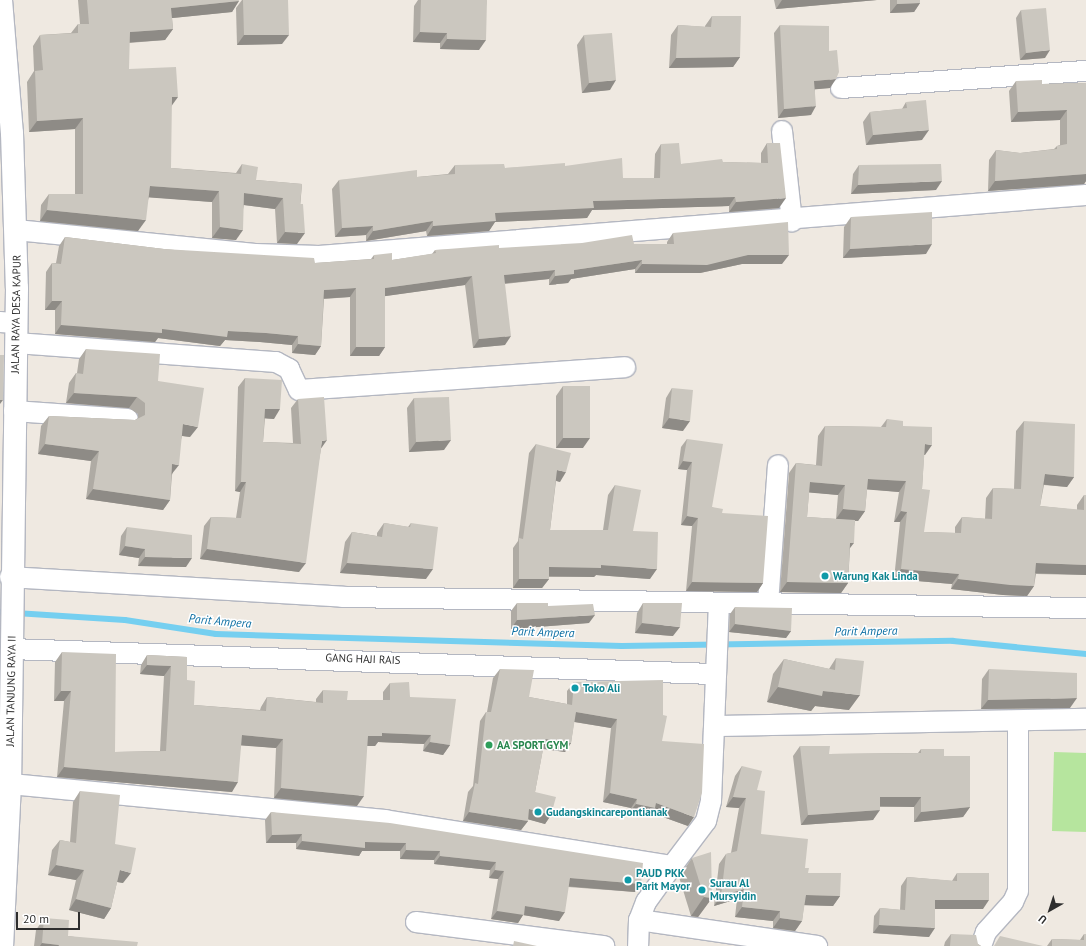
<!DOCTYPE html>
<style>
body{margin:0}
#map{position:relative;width:1086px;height:946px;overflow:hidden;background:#efe9e1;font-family:"PT Sans",sans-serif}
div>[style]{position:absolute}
.green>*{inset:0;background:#b6e59e}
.stream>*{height:6px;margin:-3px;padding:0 3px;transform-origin:3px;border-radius:3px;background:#75cff0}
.roads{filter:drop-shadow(1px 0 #b4b7c1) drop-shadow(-1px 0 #b4b7c1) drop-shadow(0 1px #b4b7c1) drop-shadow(0 -1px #b4b7c1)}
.minor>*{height:20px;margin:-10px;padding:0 10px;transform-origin:10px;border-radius:10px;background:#fff}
.tertiary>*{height:22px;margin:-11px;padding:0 11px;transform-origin:11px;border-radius:11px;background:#fff}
.wall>*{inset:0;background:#afaba4}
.shaded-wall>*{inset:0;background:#8e8b86}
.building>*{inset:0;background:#cbc7bf}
.dots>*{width:11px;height:11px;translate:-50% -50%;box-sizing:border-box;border:2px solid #fff;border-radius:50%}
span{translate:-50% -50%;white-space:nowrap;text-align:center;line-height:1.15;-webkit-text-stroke:3px #fff;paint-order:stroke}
.street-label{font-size:11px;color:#2e2e2e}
.culture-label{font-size:11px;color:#0d838f;font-weight:700}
.left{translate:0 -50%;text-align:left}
.leisure-label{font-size:11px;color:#27864d;font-weight:700}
.water-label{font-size:12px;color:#0d6fa3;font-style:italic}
.north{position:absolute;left:1030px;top:890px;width:40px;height:40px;-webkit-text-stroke:3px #fff;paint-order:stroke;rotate:219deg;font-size:11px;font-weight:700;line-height:16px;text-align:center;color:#2e2e2e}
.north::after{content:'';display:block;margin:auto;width:14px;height:18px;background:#2e2e2e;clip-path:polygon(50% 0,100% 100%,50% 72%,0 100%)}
.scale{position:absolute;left:16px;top:912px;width:64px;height:18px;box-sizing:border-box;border:2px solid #2e2e2e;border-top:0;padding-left:5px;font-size:12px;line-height:14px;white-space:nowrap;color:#2e2e2e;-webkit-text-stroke:3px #fff;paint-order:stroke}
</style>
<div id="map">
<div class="green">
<i style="clip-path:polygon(1054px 752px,1086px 753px,1086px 832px,1052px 831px)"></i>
</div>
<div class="stream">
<i style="left:0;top:612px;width:125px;rotate:3.7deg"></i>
<i style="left:125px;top:620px;width:92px;rotate:8.7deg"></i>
<i style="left:216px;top:634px;width:406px;rotate:1.7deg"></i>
<i style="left:622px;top:646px;width:331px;rotate:-0.9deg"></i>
<i style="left:953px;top:641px;width:134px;rotate:5.6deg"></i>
</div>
<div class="roads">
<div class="minor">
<i style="left:841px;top:88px;width:246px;rotate:-4deg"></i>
<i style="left:782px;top:131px;width:91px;rotate:83.7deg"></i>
<i style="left:16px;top:230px;width:240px;rotate:5.7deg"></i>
<i style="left:255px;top:254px;width:64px;rotate:1.8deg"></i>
<i style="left:319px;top:256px;width:769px;rotate:-4.55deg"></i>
<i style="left:0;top:322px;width:16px;rotate:4deg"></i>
<i style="left:16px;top:343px;width:261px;rotate:4.2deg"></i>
<i style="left:276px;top:362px;width:15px;rotate:28deg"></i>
<i style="left:289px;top:369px;width:23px;rotate:65deg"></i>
<i style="left:299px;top:390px;width:327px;rotate:-4deg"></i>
<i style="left:14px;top:411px;width:114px;rotate:4deg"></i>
<i style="left:10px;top:577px;width:333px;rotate:3.4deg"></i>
<i style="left:342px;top:597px;width:744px;rotate:0.85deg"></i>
<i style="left:768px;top:604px;width:139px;rotate:-85.9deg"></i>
<i style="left:11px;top:649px;width:703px;rotate:2.04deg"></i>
<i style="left:716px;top:726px;width:370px;rotate:-1.1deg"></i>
<i style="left:0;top:783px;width:387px;rotate:5.5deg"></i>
<i style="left:385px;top:820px;width:291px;rotate:9.1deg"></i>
<i style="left:672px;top:866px;width:44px;rotate:125.8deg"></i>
<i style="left:646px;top:902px;width:19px;rotate:111deg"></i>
<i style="left:639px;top:920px;width:26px;rotate:92deg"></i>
<i style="left:672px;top:866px;width:56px;rotate:-52.9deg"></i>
<i style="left:706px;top:821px;width:21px;rotate:-76deg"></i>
<i style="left:711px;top:801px;width:197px;rotate:-87.7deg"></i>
<i style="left:639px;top:920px;width:180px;rotate:8.3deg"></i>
<i style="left:416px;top:922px;width:190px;rotate:7.3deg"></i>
<i style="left:981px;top:946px;width:15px;rotate:-70deg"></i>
<i style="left:986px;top:932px;width:40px;rotate:-48deg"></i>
<i style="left:1013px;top:902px;width:12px;rotate:-66deg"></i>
<i style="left:1018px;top:891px;width:170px;rotate:-90deg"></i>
</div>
<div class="tertiary">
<i style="left:1px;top:0;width:133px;rotate:85.3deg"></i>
<i style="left:12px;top:133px;width:155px;rotate:88.2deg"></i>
<i style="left:17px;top:288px;width:496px;rotate:90.8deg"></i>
<i style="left:10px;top:784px;width:162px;rotate:92.8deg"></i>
</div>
</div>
<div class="wall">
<i style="clip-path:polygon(78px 0,239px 0,232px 12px,172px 18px,173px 29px,165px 40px,129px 43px,129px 69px,171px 106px,171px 168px,236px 173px,242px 164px,256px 180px,302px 184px,297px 244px,277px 243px,275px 209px,244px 205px,236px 240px,212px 238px,212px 202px,149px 197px,138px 231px,40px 221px,41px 205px,49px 194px,75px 194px,75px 129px,29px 132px,27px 82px,34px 71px,33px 46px,40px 35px,71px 33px,78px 24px,80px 24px)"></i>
<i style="clip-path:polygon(242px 0,288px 0,282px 44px,237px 45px,236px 8px)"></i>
<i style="clip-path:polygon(418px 0,487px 0,479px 50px,440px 49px,440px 43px,413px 42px,414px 6px)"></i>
<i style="clip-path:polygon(774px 0,877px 0,776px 9px)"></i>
<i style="clip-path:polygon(890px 0,920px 0,920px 3px,914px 12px,890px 13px)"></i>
<i style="clip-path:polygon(1021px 10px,1045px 58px,1020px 60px,1016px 18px)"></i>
<i style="clip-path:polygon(712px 16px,740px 57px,733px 67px,669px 68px,671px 35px,678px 25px,705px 27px,705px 26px)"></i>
<i style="clip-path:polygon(780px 25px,829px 51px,830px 88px,815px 89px,811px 115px,778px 118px,774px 33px)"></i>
<i style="clip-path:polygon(584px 35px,610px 90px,582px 93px,577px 45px)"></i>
<i style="clip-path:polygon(1016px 81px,1042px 84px,1086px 83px,1086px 181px,1084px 184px,988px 191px,989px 160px,996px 150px,1020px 153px,1054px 149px,1057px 146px,1060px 145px,1060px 120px,1011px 122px,1009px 91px)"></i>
<i style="clip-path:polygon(906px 102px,922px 140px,866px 145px,863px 122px,870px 112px,902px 109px)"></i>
<i style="clip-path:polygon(767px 143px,779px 208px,729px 212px,729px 206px,592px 210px,587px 218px,495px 222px,489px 231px,427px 236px,426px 231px,366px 241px,366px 235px,335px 237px,332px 189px,339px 180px,417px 177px,448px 174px,455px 165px,505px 168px,565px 166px,623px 178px,654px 178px,655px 154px,661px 144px,681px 164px,723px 162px,761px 163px,761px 153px)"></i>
<i style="clip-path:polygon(859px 165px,936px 190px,851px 194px,853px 174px)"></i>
<i style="clip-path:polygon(851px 217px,926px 254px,843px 258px,844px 227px)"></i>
<i style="clip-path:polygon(673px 233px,782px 264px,742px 264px,700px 273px,635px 273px,635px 269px,571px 279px,568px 283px,549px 285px,549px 279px,505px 284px,505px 345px,473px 348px,465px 285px,385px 296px,385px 347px,379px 356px,350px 356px,350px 297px,324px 299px,321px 346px,315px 355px,292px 353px,292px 345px,260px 342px,225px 340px,220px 346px,158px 338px,155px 342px,55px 334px,55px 310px,45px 310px,46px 272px,52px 263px,56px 263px,59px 246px,65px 237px,164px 249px,315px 263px,371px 259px,374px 255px,392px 260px,432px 254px,435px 250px,667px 244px,667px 242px)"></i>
<i style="clip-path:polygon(86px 349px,158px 381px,190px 437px,182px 436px,172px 475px,170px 500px,163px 510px,86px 499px,91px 461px,38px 454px,41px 426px,49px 416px,135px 420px,138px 418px,138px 414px,129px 408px,66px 403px,69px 383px,76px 373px,77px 373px,79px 359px)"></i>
<i style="clip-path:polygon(245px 378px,274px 419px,265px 418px,263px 442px,293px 443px,291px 408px,298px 399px,321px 449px,299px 572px,200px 559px,204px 526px,211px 517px,236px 518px,240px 492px,235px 491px,238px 387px)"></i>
<i style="clip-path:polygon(563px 386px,583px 448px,556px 448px,556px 396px)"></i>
<i style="clip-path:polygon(672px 388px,683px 431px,662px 428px,666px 398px)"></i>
<i style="clip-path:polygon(414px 398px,444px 450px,409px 452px,407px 408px)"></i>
<i style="clip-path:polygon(evenodd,887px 419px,903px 426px,925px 455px,924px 455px,922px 489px,924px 532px,955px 533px,955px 527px,962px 517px,985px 519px,986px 498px,993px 488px,1014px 489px,1016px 431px,1024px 421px,1074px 477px,1067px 487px,1044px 485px,1040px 506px,1077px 510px,1077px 505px,1084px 495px,1086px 495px,1086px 575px,1036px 574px,1034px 586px,1027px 596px,1003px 595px,951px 589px,952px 584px,894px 579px,900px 522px,894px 522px,899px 492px,867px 489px,865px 511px,858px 521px,855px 521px,850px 548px,848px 583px,841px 593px,780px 592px,789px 473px,796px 463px,816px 465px,818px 436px,825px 426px,881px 427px,887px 419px,809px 492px,838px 495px,836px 519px,807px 517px,809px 492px)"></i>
<i style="clip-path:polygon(687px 439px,712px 507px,722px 513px,763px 583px,757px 592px,686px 591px,692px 526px,681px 525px,687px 470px,678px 469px,681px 447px)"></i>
<i style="clip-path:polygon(536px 444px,560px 482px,556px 481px,550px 530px,603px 530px,608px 495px,615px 485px,633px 531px,650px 579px,596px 575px,594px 577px,549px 577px,549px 579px,542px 588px,513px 588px,513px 548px,518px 541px,529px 453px)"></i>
<i style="clip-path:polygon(384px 523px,408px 527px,411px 523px,426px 579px,340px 573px,345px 542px,352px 532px,377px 536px,377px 533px)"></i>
<i style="clip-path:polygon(127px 527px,186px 567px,138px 566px,139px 558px,119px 555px,121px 536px)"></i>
<i style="clip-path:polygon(517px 603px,548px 606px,589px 623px,511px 629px,511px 611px)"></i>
<i style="clip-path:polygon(643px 603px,673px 636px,635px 633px,637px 613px)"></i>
<i style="clip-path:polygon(735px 607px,791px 631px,786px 638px,729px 632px,730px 614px)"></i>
<i style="clip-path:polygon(62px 652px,115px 752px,160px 751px,164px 676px,140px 674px,141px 665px,147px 655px,187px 657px,187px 680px,194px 705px,260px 710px,261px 707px,267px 697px,316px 702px,316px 699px,323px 690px,347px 700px,383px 700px,383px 692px,390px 683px,410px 697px,450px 745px,443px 755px,423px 751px,424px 744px,378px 742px,375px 746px,367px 746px,357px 806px,274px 798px,276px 748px,241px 745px,232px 792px,57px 777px,64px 701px,54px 701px,55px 662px)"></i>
<i style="clip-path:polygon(836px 658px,849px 710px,815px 706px,811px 711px,767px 702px,773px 674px,784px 659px,829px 669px)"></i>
<i style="clip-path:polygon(500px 669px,529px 697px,567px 704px,567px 691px,574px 682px,662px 741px,688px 826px,652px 813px,649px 817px,629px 813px,631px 808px,603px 802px,611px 728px,574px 722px,571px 743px,565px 752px,543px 749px,535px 792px,551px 815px,545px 824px,528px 819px,528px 821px,521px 830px,463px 821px,468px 792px,473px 786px,480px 721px,486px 712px,487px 712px,493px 678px)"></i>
<i style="clip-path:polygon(989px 669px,1070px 708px,981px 709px,982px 679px)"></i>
<i style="clip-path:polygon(800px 746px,829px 754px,918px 753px,921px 749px,944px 756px,970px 807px,963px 817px,914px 822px,914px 807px,880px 807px,873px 820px,801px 825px,793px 756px)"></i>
<i style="clip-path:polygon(742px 766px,757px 790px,761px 834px,805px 868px,808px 873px,840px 896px,833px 906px,804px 905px,802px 921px,795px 931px,773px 928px,773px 921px,735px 917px,737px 899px,714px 906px,719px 864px,726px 854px,731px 853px,739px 808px,726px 807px,735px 776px)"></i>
<i style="clip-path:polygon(80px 791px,115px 844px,123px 883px,117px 882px,111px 908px,104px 919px,69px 910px,76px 880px,48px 875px,52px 850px,60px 840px,70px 842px,73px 802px)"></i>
<i style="clip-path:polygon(271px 812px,641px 884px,635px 892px,568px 887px,559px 921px,523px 915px,518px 923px,491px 919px,498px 879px,489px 878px,490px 870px,434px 864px,434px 860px,400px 859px,400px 851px,362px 851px,359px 856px,296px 849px,296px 843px,266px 843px,265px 820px)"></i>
<i style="clip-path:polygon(692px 858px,712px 898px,698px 917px,691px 916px,679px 877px)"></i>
<i style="clip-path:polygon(957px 873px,983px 909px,935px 909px,929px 937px,873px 933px,874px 916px,880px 908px,900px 910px,901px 886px,907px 877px,952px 881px)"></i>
<i style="clip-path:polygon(44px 918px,68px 936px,137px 946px,34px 946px,36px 930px)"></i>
<i style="clip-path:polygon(951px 934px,978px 944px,981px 946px,944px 946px,945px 942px)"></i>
<i style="clip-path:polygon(1084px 934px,1086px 946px,1047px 946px,1052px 939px,1080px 940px)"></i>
</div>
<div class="shaded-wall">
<i style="clip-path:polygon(782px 0,877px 0,776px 9px)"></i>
<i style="clip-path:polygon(239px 1px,232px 12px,163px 19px,171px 8px)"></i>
<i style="clip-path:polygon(920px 3px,914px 12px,890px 13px,897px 4px)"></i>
<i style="clip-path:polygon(173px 29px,165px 40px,122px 43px,130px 32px)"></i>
<i style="clip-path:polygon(420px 32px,447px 33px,440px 43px,413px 42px)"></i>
<i style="clip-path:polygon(244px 35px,289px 35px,282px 44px,237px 45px)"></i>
<i style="clip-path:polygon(447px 39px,486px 40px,479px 50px,440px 49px)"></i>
<i style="clip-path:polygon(1050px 50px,1045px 58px,1020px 60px,1026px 53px)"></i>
<i style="clip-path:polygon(740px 57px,733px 67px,669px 68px,676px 58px)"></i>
<i style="clip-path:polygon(836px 79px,830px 88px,808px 90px,814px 81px)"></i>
<i style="clip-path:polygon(616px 80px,610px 90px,582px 93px,589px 83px)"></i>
<i style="clip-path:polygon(172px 97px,178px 97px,170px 108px)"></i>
<i style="clip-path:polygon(816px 106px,811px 115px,778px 118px,784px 109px)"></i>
<i style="clip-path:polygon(1067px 110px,1060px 120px,1011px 122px,1018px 112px)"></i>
<i style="clip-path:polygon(83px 118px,75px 129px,29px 132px,37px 121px)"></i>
<i style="clip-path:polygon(929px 130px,922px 140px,866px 145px,873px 135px)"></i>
<i style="clip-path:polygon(1086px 174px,1086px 181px,1084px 184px,988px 191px,995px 181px)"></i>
<i style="clip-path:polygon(942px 181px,936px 190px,851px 194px,858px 185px)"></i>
<i style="clip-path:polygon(150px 186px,219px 191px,212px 202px,143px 197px)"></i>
<i style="clip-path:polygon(244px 193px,283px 198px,275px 209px,236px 204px)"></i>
<i style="clip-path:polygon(735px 197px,729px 206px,592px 210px,587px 218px,495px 222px,489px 231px,427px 236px,433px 226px,495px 213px,593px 201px)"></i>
<i style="clip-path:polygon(786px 198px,779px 208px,729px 212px,736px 202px)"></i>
<i style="clip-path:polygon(47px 210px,146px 220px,138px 231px,40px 221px)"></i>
<i style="clip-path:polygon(433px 221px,426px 231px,366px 241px,373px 231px)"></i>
<i style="clip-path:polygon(373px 226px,366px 235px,335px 237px,342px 228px)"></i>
<i style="clip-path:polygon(220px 227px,243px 230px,236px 240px,212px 238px)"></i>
<i style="clip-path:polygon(285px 232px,305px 233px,297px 244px,277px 243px)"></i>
<i style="clip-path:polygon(932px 244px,926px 254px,843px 258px,850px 249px)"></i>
<i style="clip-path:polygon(748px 255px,789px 255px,782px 264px,742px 264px,700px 273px,635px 273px,642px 264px)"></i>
<i style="clip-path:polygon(642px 260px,635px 269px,571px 279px,568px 283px,549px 285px,555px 276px,574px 270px)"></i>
<i style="clip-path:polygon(555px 270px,549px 279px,498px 284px,504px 275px)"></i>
<i style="clip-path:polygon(472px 276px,465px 285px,379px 297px,385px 288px)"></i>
<i style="clip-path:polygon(356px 288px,350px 297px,318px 299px,324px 290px)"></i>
<i style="clip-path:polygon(52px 301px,62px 301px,55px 310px,45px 310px)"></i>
<i style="clip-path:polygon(61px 325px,228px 331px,266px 333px,298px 336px,292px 345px,260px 342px,225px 340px,220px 346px,158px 338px,155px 342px,55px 334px)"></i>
<i style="clip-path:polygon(511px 336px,505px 345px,473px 348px,479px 339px)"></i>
<i style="clip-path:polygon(298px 344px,321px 346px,315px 355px,292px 353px)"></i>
<i style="clip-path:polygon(356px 347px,385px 347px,379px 356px,350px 356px)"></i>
<i style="clip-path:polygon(74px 393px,137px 397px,129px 408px,66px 403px)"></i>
<i style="clip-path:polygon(0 400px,3px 400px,0 404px)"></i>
<i style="clip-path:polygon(265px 409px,280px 409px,274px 419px,259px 418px)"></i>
<i style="clip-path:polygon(669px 418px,690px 421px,683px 431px,662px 428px)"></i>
<i style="clip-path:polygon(183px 424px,198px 427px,190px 437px,176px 435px)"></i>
<i style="clip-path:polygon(563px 438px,590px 438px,583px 448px,556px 448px)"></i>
<i style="clip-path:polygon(327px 440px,320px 450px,322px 441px)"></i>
<i style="clip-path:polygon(451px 440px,444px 450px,409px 452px,416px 442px)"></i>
<i style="clip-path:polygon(45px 444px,99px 451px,91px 461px,38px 454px)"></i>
<i style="clip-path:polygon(925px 444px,932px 445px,925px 455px,918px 454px)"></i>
<i style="clip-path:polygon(683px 461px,692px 462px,687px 470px,678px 469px)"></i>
<i style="clip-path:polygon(172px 464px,179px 465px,171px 475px)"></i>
<i style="clip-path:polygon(557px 470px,566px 472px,560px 482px,551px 479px)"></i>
<i style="clip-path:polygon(1045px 474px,1074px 477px,1067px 487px,1038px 484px)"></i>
<i style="clip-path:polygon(868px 479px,906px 481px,899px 492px,861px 489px)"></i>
<i style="clip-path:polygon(241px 482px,246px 482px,240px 492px,235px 491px)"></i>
<i style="clip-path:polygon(810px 482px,845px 485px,838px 495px,803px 492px)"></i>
<i style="clip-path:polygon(93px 489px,170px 500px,163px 510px,86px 499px)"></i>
<i style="clip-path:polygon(843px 509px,865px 511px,858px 521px,836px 519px)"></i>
<i style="clip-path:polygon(901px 511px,907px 512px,900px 522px,894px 522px)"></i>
<i style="clip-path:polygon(687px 516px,698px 518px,692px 526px,681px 525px)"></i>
<i style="clip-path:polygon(850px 543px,854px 543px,846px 553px)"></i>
<i style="clip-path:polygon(125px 546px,145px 549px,139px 558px,119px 555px)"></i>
<i style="clip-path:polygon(207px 549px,306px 563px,299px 572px,200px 559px)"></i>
<i style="clip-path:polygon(145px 557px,192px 558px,186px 567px,138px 566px)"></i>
<i style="clip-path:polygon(347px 563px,433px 569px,426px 579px,340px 573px)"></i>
<i style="clip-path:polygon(1036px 563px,1086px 565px,1086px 575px,1029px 573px)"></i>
<i style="clip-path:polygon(601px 565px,657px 569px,650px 579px,596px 575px,594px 577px,542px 576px,549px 567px)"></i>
<i style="clip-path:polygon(901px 569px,959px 574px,952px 584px,894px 579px)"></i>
<i style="clip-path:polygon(519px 579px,549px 579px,542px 588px,513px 588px)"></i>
<i style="clip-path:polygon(958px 579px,1034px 586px,1027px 596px,1003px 595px,951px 589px)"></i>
<i style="clip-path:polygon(692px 582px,763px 583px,757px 592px,686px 591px)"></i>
<i style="clip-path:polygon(787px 582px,848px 583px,841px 593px,780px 592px)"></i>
<i style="clip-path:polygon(595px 615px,589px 623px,511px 629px,517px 620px)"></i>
<i style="clip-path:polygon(642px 623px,680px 627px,673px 636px,635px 633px)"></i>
<i style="clip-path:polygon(735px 624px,791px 631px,786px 638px,729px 632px)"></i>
<i style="clip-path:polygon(147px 665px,171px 666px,164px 676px,140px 674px)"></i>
<i style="clip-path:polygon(778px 687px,823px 691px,860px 695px,849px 710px,815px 706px,811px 711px,767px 702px)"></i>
<i style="clip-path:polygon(61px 691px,71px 691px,64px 701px,54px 701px)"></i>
<i style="clip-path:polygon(1077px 698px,1070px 708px,981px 709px,988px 700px)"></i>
<i style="clip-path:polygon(576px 712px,617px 719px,611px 728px,569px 721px)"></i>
<i style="clip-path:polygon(382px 733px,431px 735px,424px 744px,378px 742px,375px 746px,361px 746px,368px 736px)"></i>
<i style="clip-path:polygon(242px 735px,283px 739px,276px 748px,235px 745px)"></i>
<i style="clip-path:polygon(545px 739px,571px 743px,565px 752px,539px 748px)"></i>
<i style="clip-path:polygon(430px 742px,450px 745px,443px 755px,423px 751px)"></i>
<i style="clip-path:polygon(64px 767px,238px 782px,232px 792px,57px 777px)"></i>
<i style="clip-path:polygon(281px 788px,364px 796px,357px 806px,274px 798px)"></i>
<i style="clip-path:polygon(610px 793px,637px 799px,631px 808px,603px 802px)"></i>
<i style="clip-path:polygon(733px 797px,746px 798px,739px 808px,726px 807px)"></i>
<i style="clip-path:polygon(880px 797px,921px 797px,914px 807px,873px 806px)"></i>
<i style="clip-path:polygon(656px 803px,694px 817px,688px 826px,652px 813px,649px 817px,629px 813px,636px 804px)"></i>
<i style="clip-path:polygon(970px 807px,963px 817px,914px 822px,921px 812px)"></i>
<i style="clip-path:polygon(529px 809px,551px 815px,545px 824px,523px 818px)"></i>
<i style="clip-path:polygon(880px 810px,873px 820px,801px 825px,808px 815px)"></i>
<i style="clip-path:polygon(469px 812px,528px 821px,521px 830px,463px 821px)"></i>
<i style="clip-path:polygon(302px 834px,296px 843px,266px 843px,272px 835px)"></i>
<i style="clip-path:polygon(302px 841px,365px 842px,406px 843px,400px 851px,362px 851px,359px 856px,296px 849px)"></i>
<i style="clip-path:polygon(406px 850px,440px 851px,434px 860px,400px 859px)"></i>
<i style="clip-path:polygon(440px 856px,496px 862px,490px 870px,434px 864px)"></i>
<i style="clip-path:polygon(56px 865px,84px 870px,76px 880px,48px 875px)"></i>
<i style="clip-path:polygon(120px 870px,131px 873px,123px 883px,112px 881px)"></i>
<i style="clip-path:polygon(495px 870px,504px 871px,498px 879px,489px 878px)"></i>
<i style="clip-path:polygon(570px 878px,641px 884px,635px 892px,564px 886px)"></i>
<i style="clip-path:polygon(744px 889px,737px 899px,714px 906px,721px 896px)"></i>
<i style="clip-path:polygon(806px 895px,840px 896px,833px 906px,799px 905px)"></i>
<i style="clip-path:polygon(704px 897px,712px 898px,698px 917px,691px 916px)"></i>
<i style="clip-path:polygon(76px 899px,111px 908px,104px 919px,69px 910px)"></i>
<i style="clip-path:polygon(935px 900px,989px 900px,983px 909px,929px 909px)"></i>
<i style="clip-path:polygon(525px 906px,565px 912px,559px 921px,523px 915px,518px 923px,491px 919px,497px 911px)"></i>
<i style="clip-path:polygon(742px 907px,780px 911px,773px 921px,735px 917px)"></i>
<i style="clip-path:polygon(780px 918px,802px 921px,795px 931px,773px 928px)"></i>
<i style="clip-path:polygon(879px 925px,935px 928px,929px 937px,873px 933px)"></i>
<i style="clip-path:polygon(42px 943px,59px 945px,58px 946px,40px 946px)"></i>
</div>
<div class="building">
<i style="clip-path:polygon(87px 0,239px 0,239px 1px,171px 8px,173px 29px,130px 32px,129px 69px,176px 67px,178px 97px,172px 97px,171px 168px,241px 174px,242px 164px,258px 167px,256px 180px,302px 184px,300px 204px,303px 204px,305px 233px,285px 232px,283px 198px,244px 193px,243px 230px,220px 227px,219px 191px,150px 186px,146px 220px,47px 210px,49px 194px,83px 194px,83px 118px,37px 121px,35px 71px,43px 70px,40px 35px,78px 33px,78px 24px,89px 24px)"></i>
<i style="clip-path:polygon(243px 0,288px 0,289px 35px,244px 35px)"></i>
<i style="clip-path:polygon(421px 0,487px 0,486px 40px,447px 39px,447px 33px,420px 32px)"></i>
<i style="clip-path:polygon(897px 0,920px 0,920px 3px,897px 4px)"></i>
<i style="clip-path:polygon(1046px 8px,1050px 50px,1026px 53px,1021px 10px)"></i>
<i style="clip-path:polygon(712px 16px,741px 16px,740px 57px,676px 58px,678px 25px,711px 27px)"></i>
<i style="clip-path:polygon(780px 25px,829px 26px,829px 51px,837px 50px,839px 72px,836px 79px,814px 81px,816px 106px,784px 109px)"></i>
<i style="clip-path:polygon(612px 33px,616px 80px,589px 83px,584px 35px)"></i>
<i style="clip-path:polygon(1042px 80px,1042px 84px,1086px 83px,1086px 174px,995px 181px,996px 150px,1020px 153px,1057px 149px,1057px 146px,1067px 144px,1067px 110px,1018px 112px,1016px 81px)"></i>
<i style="clip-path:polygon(926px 100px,929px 130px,873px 135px,870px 112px,907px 108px,906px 102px)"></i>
<i style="clip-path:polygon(679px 143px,681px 164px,722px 159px,723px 162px,768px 163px,767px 143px,780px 143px,786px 198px,736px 202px,735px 197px,593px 201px,594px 208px,495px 213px,496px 221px,433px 226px,433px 221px,373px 231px,373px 226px,342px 228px,339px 180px,417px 170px,417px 177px,455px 174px,455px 165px,504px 164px,505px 168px,565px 163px,565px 166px,622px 158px,623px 178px,660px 178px,661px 144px)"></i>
<i style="clip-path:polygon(941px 164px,942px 181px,858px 185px,859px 165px)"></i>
<i style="clip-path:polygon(932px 212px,932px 244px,850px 249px,851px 217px)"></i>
<i style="clip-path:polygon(788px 222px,789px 255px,748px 255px,707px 265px,642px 264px,642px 260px,574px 270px,574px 274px,555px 276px,555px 270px,504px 275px,511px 336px,479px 339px,472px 276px,385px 288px,385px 347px,356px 347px,356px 288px,324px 290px,321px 346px,298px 344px,298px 336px,266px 333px,228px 331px,227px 337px,162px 329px,162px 333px,61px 325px,62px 301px,52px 301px,52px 263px,61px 264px,65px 237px,164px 249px,314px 258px,315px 263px,374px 259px,374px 255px,392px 253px,392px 260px,436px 253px,435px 250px,499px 245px,499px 248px,582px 243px,632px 235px,634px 244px,674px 244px,673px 233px)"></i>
<i style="clip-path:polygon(86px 349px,160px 354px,158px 381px,204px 388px,198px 427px,183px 424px,179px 465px,172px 464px,170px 500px,93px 489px,99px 451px,45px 444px,49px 416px,135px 420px,145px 415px,145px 403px,137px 397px,74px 393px,76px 373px,83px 374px)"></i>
<i style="clip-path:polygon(0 355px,4px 355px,3px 400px,0 400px)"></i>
<i style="clip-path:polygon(245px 378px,282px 380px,280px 409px,265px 409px,263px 442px,301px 444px,298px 399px,324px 397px,327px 440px,322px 441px,306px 563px,207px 549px,211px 517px,241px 518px,246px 482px,241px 482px)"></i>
<i style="clip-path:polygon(563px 386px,590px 386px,590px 438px,563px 438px)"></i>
<i style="clip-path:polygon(672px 388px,693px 390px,690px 421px,669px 418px)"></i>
<i style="clip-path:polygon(449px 397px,451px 440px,416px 442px,414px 398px)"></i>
<i style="clip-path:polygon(887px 419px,903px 421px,903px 426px,932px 427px,932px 445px,925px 444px,922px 489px,930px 490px,924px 532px,961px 533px,962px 517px,992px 519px,993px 488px,1021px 489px,1024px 421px,1075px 424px,1074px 477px,1045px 474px,1040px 506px,1084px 510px,1084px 495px,1086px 495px,1086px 565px,1036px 563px,1034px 586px,1010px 585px,958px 579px,959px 574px,901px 569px,907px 512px,901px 511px,906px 481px,868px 479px,865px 511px,843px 509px,845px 485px,810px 482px,807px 517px,855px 520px,854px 543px,850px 543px,848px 583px,787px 582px,796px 463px,822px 466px,825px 426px,886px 427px)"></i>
<i style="clip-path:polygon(687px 439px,723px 444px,712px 507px,723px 509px,722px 513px,768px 516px,763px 583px,692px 582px,698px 518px,687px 516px,692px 462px,683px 461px)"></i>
<i style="clip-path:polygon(536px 444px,571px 453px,566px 472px,557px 470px,550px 530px,608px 530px,615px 485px,641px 490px,633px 531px,658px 532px,657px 569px,601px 565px,601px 568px,549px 567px,549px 579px,519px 579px,519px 538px,523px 539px)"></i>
<i style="clip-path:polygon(384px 523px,410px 527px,411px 523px,438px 527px,433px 569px,347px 563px,352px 532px,382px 537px)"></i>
<i style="clip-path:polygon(127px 527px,192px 535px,192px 558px,145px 557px,145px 549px,125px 546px)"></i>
<i style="clip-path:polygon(517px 603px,548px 603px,548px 606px,593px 604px,595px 615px,517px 620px)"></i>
<i style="clip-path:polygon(643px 603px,682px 603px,680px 627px,642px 623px)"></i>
<i style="clip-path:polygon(735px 607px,792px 608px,791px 631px,735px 624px)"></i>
<i style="clip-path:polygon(62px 652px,116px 654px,115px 752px,166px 751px,171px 666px,147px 665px,147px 655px,187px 657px,187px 680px,195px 681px,194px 705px,266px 711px,267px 697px,323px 703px,323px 690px,348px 691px,347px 700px,390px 700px,390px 683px,409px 682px,410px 697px,456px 699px,450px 745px,430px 742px,431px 735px,382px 733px,382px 736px,368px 736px,364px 796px,281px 788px,283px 739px,242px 735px,238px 782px,64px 767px,71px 691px,61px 691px)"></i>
<i style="clip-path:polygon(836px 658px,864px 661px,860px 695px,823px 691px,822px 696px,778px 687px,784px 659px,835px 670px)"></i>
<i style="clip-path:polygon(500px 669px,534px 670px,529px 697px,572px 705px,574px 682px,663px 680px,663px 715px,667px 716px,662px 741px,704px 744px,702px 793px,694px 817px,656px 803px,655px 808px,636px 804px,637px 799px,610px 793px,617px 719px,576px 712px,571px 743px,545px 739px,535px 792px,556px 797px,551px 815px,529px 809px,528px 821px,469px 812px,475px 783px,478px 784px,486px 712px,491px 712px)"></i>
<i style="clip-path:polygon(989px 669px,1077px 673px,1077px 698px,988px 700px)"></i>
<i style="clip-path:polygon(800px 746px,830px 746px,829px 754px,921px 753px,921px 749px,944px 749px,944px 756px,970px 756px,970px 807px,921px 812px,921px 797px,880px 797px,880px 810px,808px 815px)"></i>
<i style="clip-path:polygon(742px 766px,762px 771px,757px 790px,765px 791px,761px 834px,808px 839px,805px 868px,809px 868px,808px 873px,841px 873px,840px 896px,806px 895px,802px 921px,780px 918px,780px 911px,742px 907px,744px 889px,721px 896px,726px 854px,737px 851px,746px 798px,733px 797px)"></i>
<i style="clip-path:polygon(80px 791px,120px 795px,115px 844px,136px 848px,131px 873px,120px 870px,111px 908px,76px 899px,84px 870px,56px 865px,60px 840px,76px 843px)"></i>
<i style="clip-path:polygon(271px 812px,390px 823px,643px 863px,641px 884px,570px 878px,565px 912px,525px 906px,524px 915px,497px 911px,504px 871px,495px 870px,496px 862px,440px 856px,440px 851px,406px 850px,406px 843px,365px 842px,365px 848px,302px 841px,302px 834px,272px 835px)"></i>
<i style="clip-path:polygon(711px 852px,712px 898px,704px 897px,692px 858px)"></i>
<i style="clip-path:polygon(957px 873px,989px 873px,989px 900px,935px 900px,935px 928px,879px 925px,880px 908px,905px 910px,907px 877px,957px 881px)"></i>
<i style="clip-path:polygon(44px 918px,69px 920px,68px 936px,138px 942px,137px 946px,59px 946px,59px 945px,42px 943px)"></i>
<i style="clip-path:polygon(951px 934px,976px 935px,978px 944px,981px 946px,950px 946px)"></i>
<i style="clip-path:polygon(1084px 934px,1086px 934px,1086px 946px,1052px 946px,1052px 939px,1084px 940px)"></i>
<i style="clip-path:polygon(1000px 936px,1043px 946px,994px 946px)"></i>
<i style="clip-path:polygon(514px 941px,537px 946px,513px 946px)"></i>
</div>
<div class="dots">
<i style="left:825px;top:576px;background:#0f9aa8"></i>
<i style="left:575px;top:688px;background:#0f9aa8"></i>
<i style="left:489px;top:745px;background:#2e9e5b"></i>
<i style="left:538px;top:812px;background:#0f9aa8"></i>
<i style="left:628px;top:880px;background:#0f9aa8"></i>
<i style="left:702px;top:890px;background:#0f9aa8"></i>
</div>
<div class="street-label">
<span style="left:16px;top:314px;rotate:-89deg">JALAN RAYA DESA KAPUR</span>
<span style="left:363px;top:659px;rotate:2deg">GANG HAJI RAIS</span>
<span style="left:11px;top:691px;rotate:-89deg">JALAN TANJUNG RAYA II</span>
</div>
<div class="culture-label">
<span class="left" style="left:833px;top:576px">Warung Kak Linda</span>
<span class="left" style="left:583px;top:688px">Toko Ali</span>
<span class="left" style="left:546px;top:812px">Gudangskincarepontianak</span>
<span class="left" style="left:636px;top:880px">PAUD PKK<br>Parit Mayor</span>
<span class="left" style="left:710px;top:890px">Surau Al<br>Mursyidin</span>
</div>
<div class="leisure-label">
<span class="left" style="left:497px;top:745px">AA SPORT GYM</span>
</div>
<div class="water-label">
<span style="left:220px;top:621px;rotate:5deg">Parit Ampera</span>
<span style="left:866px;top:631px;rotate:-1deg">Parit Ampera</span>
<span style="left:543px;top:632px;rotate:2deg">Parit Ampera</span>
</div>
<div class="north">U</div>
<div class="scale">20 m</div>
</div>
